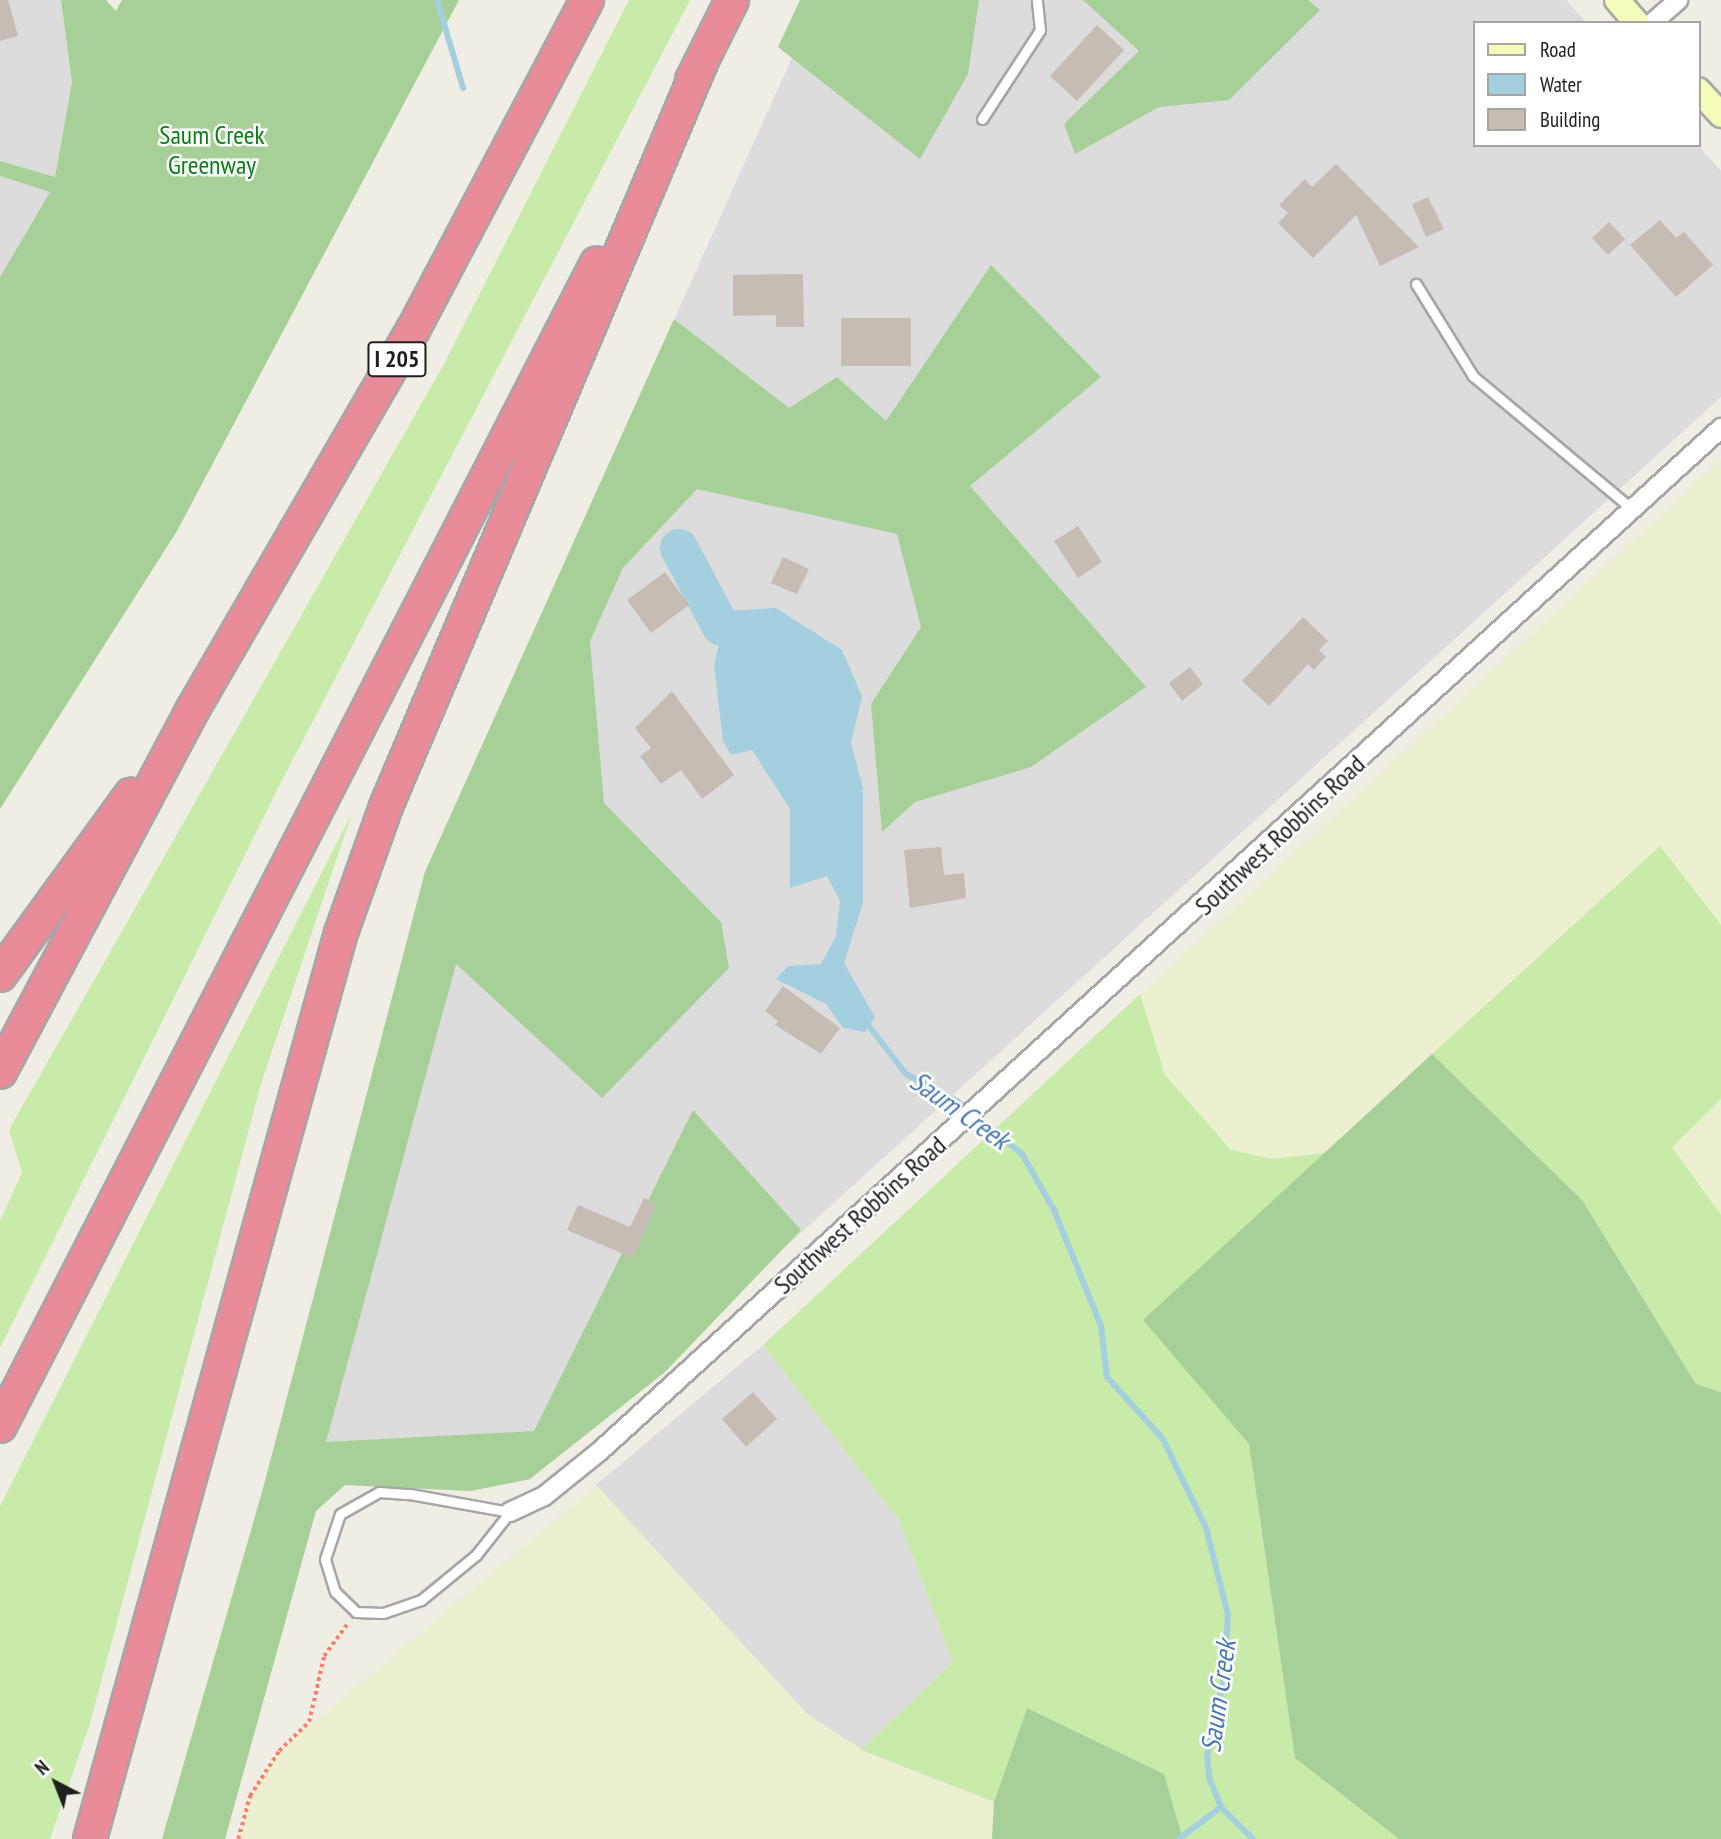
<!DOCTYPE html>
<style>
body{margin:0}
#map{position:relative;width:1721px;height:1839px;overflow:hidden;background:#f0ede5;font-family:"PT Sans Narrow",sans-serif}
div>[style]{position:absolute}
.residential>*{inset:0;background:#dddcdc}
.farmland>*{inset:0;background:#ecefd0}
.grass>*{inset:0;background:#c8eba9}
.forest>*{inset:0;background:#a7d098}
.water>*{inset:0;background:#a4cfdf}
.stream>*{height:6px;margin:-3px;padding:0 3px;transform-origin:3px;border-radius:3px;background:#a4cfdf}
.river>*{height:38px;margin:-19px;padding:0 19px;transform-origin:19px;border-radius:19px;background:#a4cfdf}
.building>*{inset:0;background:#c5bcb4}
.path>*{height:3.5px;margin-top:-1.75px;transform-origin:0;background:repeating-linear-gradient(90deg,#fd7d68 0 3.5px,transparent 0 7px)}
.roads{filter:drop-shadow(2px 0 #a6a6a6) drop-shadow(-2px 0 #a6a6a6) drop-shadow(0 2px #a6a6a6) drop-shadow(0 -2px #a6a6a6)}
.service>*{height:9px;margin:-4.5px;padding:0 4.5px;transform-origin:4.5px;border-radius:4.5px;background:#fff}
.minor>*{height:18px;margin:-9px;padding:0 9px;transform-origin:9px;border-radius:9px;background:#fff}
.secondary>*{height:24px;margin:-12px;padding:0 12px;transform-origin:12px;border-radius:12px;background:#f5fbb8}
.motorway>*{height:32px;margin:-16px;padding:0 16px;transform-origin:16px;border-radius:16px;background:#e98b99}
span{translate:-50% -50%;white-space:nowrap;text-align:center;line-height:1.15;-webkit-text-stroke:5px #fff;paint-order:stroke}
.shield-label span{padding:2px 5px;background:#fff;border:2px solid;border-radius:5px;-webkit-text-stroke-width:0}
.shield-label{font-size:24px;color:#1f1f1f;font-weight:700}
.park-label{font-size:26px;color:#098117}
.street-label{font-size:26px;color:#1f1f1f}
.water-label{font-size:28px;color:#4879b2;font-style:italic}
.legend{position:absolute;left:1473px;top:21px;width:228px;height:126px;box-sizing:border-box;background:#fff;border:2px solid #a5a5a5;margin:0;padding:9px 12px;list-style:none;font-size:21px;color:#1f1f1f}
.legend li{display:flex;align-items:center;gap:14px;height:35px}
.legend b{width:35px;border:2px solid #a5a5a5}
.north{position:absolute;left:21px;top:1748px;width:70px;height:70px;-webkit-text-stroke:5px #fff;paint-order:stroke;rotate:318deg;font-size:19px;font-weight:700;line-height:28px;text-align:center;color:#1f1f1f}
.north::after{content:'';display:block;margin:auto;width:24px;height:32px;background:#1f1f1f;clip-path:polygon(50% 0,100% 100%,50% 72%,0 100%)}
</style>
<div id="map">
<div class="residential">
<i style="clip-path:polygon(0 0,61px 0,72px 82px,55px 178px,0 161px)"></i>
<i style="clip-path:polygon(818px 0,1566px 0,1587px 23px,1474px 23px,1474px 145px,1698px 145px,1721px 171px,1721px 397px,530px 1479px,470px 1491px,345px 1485px,316px 1511px,264px 1485px,425px 872px)"></i>
<i style="clip-path:polygon(0 176px,50px 192px,0 277px)"></i>
<i style="clip-path:polygon(763px 1345px,899px 1520px,953px 1662px,861px 1750px,807px 1714px,596px 1485px)"></i>
</div>
<div class="farmland">
<i style="clip-path:polygon(1721px 459px,1721px 925px,1660px 846px,1325px 1153px,1272px 1159px,1231px 1150px,1165px 1075px,1140px 994px)"></i>
<i style="clip-path:polygon(1721px 1099px,1721px 1215px,1672px 1147px)"></i>
<i style="clip-path:polygon(596px 1485px,807px 1714px,872px 1756px,994px 1802px,992px 1839px,238px 1839px,250px 1796px,279px 1751px)"></i>
</div>
<div class="grass">
<i style="clip-path:polygon(629px 0,690px 0,280px 784px,0 1348px,0 1221px,22px 1172px,9px 1130px,444px 364px)"></i>
<i style="clip-path:polygon(352px 813px,261px 1084px,90px 1723px,50px 1839px,0 1839px,0 1506px)"></i>
<i style="clip-path:polygon(1660px 846px,1721px 925px,1721px 1099px,1672px 1147px,1721px 1215px,1721px 1392px,1696px 1384px,1582px 1200px,1432px 1054px)"></i>
<i style="clip-path:polygon(1140px 994px,1165px 1075px,1231px 1150px,1272px 1159px,1325px 1153px,1144px 1320px,1249px 1444px,1295px 1758px,1399px 1839px,1183px 1839px,1164px 1774px,1027px 1708px,994px 1802px,861px 1750px,953px 1662px,899px 1520px,763px 1345px)"></i>
</div>
<div class="forest">
<i style="clip-path:polygon(61px 0,106px 0,116px 11px,122px 0,459px 0,177px 531px,0 809px,0 277px,50px 192px,0 176px,0 161px,55px 177px,72px 82px)"></i>
<i style="clip-path:polygon(800px 0,979px 0,968px 74px,920px 159px,778px 47px)"></i>
<i style="clip-path:polygon(1083px 0,1308px 0,1320px 10px,1229px 100px,1159px 107px,1075px 154px,1064px 124px,1139px 51px)"></i>
<i style="clip-path:polygon(991px 265px,1101px 377px,970px 486px,1146px 687px,1031px 767px,915px 802px,882px 832px,871px 704px,921px 627px,897px 534px,697px 489px,623px 568px,590px 641px,604px 803px,721px 922px,729px 968px,602px 1098px,456px 964px,326px 1442px,534px 1431px,693px 1110px,801px 1230px,665px 1372px,530px 1479px,470px 1491px,345px 1485px,316px 1511px,225px 1839px,162px 1839px,264px 1485px,425px 872px,674px 319px,789px 408px,837px 377px,886px 421px)"></i>
<i style="clip-path:polygon(1432px 1054px,1582px 1200px,1696px 1384px,1721px 1392px,1721px 1839px,1399px 1839px,1295px 1758px,1249px 1444px,1143px 1320px)"></i>
<i style="clip-path:polygon(1027px 1708px,1164px 1774px,1183px 1839px,992px 1839px,994px 1802px)"></i>
</div>
<div class="water">
<i style="clip-path:polygon(776px 608px,842px 650px,862px 696px,851px 743px,863px 788px,863px 903px,844px 963px,875px 1017px,865px 1032px,843px 1028px,826px 1004px,776px 979px,788px 966px,821px 964px,836px 936px,840px 901px,827px 876px,790px 888px,790px 809px,752px 750px,731px 755px,723px 741px,714px 665px,727px 611px)"></i>
</div>
<div class="stream">
<i style="left:437px;top:0;width:92px;rotate:73.5deg"></i>
<i style="left:865px;top:1021px;width:67px;rotate:52.3deg"></i>
<i style="left:906px;top:1074px;width:58px;rotate:27.9deg"></i>
<i style="left:957px;top:1101px;width:84px;rotate:39.2deg"></i>
<i style="left:1022px;top:1154px;width:64px;rotate:60.3deg"></i>
<i style="left:1054px;top:1210px;width:125px;rotate:67.9deg"></i>
<i style="left:1101px;top:1326px;width:51px;rotate:83.3deg"></i>
<i style="left:1107px;top:1377px;width:84px;rotate:47.9deg"></i>
<i style="left:1163px;top:1439px;width:99px;rotate:64.2deg"></i>
<i style="left:1206px;top:1528px;width:90px;rotate:75.8deg"></i>
<i style="left:1228px;top:1615px;width:63px;rotate:93.6deg"></i>
<i style="left:1224px;top:1678px;width:81px;rotate:102.1deg"></i>
<i style="left:1207px;top:1757px;width:23px;rotate:83deg"></i>
<i style="left:1210px;top:1780px;width:29px;rotate:68deg"></i>
<i style="left:1221px;top:1807px;width:45px;rotate:45deg"></i>
<i style="left:1179px;top:1839px;width:53px;rotate:-37.3deg"></i>
</div>
<div class="river">
<i style="left:679px;top:548px;width:89px;rotate:62deg"></i>
</div>
<div class="building">
<i style="clip-path:polygon(0 0,8px 0,18px 36px,0 41px)"></i>
<i style="clip-path:polygon(1097px 25px,1124px 50px,1077px 101px,1050px 76px)"></i>
<i style="clip-path:polygon(1336px 164px,1419px 247px,1380px 266px,1356px 215px,1313px 258px,1278px 223px,1288px 213px,1279px 205px,1305px 179px,1312px 187px)"></i>
<i style="clip-path:polygon(1428px 197px,1444px 229px,1426px 237px,1412px 204px)"></i>
<i style="clip-path:polygon(1660px 220px,1676px 238px,1684px 232px,1713px 265px,1676px 297px,1630px 245px)"></i>
<i style="clip-path:polygon(1609px 222px,1625px 239px,1608px 255px,1592px 238px)"></i>
<i style="clip-path:polygon(803px 274px,804px 327px,776px 327px,776px 315px,733px 316px,733px 275px)"></i>
<i style="clip-path:polygon(841px 318px,911px 318px,911px 366px,841px 366px)"></i>
<i style="clip-path:polygon(1078px 526px,1102px 562px,1078px 578px,1054px 541px)"></i>
<i style="clip-path:polygon(783px 557px,809px 569px,797px 594px,771px 583px)"></i>
<i style="clip-path:polygon(665px 572px,689px 605px,651px 633px,627px 600px)"></i>
<i style="clip-path:polygon(1303px 617px,1328px 641px,1319px 650px,1326px 657px,1314px 670px,1308px 664px,1269px 706px,1242px 681px)"></i>
<i style="clip-path:polygon(1190px 667px,1203px 684px,1182px 701px,1169px 683px)"></i>
<i style="clip-path:polygon(672px 691px,734px 775px,702px 799px,681px 770px,661px 784px,640px 756px,651px 748px,635px 728px)"></i>
<i style="clip-path:polygon(941px 847px,944px 875px,964px 873px,966px 898px,910px 908px,904px 850px)"></i>
<i style="clip-path:polygon(783px 986px,840px 1028px,821px 1054px,775px 1025px,778px 1021px,765px 1011px)"></i>
<i style="clip-path:polygon(644px 1198px,657px 1204px,633px 1258px,567px 1230px,578px 1205px,630px 1227px)"></i>
<i style="clip-path:polygon(753px 1392px,777px 1419px,746px 1447px,722px 1419px)"></i>
</div>
<div class="path">
<i style="left:238px;top:1839px;width:45px;rotate:-74.4deg"></i>
<i style="left:250px;top:1796px;width:54px;rotate:-57.2deg"></i>
<i style="left:279px;top:1751px;width:42px;rotate:-44deg"></i>
<i style="left:309px;top:1722px;width:68px;rotate:-77.2deg"></i>
<i style="left:324px;top:1656px;width:41px;rotate:-54deg"></i>
</div>
<div class="roads">
<div class="service">
<i style="left:982px;top:119px;width:106px;rotate:-56.9deg"></i>
<i style="left:1040px;top:30px;width:30px;rotate:-96deg"></i>
<i style="left:1416px;top:284px;width:108px;rotate:58.2deg"></i>
<i style="left:1473px;top:376px;width:209px;rotate:39.9deg"></i>
<i style="left:379px;top:1492px;width:31px;rotate:4deg"></i>
<i style="left:410px;top:1494px;width:102px;rotate:10.2deg"></i>
<i style="left:510px;top:1512px;width:55px;rotate:128.3deg"></i>
<i style="left:476px;top:1555px;width:71px;rotate:140.7deg"></i>
<i style="left:421px;top:1600px;width:40px;rotate:161.1deg"></i>
<i style="left:383px;top:1613px;width:27px;rotate:-178deg"></i>
<i style="left:356px;top:1612px;width:29px;rotate:-136deg"></i>
<i style="left:335px;top:1592px;width:34px;rotate:-107deg"></i>
<i style="left:325px;top:1559px;width:47px;rotate:-71.6deg"></i>
<i style="left:340px;top:1514px;width:45px;rotate:-29.4deg"></i>
</div>
<div class="minor">
<i style="left:1652px;top:23px;width:35px;rotate:-41deg"></i>
<i style="left:510px;top:1512px;width:38px;rotate:-25deg"></i>
<i style="left:544px;top:1496px;width:72px;rotate:-38.8deg"></i>
<i style="left:600px;top:1451px;width:1518px;rotate:-42.38deg"></i>
</div>
<div class="secondary">
<i style="left:1617px;top:0;width:30px;rotate:49deg"></i>
<i style="left:1698px;top:90px;width:34px;rotate:47deg"></i>
</div>
<div class="motorway">
<i style="left:692px;top:80px;width:89px;rotate:-63.4deg"></i>
<i style="left:0;top:975px;width:223px;rotate:-54deg"></i>
<i style="left:0;top:1072px;width:411px;rotate:-62deg"></i>
<i style="left:193px;top:709px;width:438px;rotate:-59.9deg"></i>
<i style="left:413px;top:330px;width:373px;rotate:-62.2deg"></i>
<i style="left:0;top:1426px;width:1307px;rotate:-62.83deg"></i>
<i style="left:90px;top:1839px;width:940px;rotate:-74.52deg"></i>
<i style="left:341px;top:933px;width:137px;rotate:-70.4deg"></i>
<i style="left:387px;top:804px;width:805px;rotate:-67.04deg"></i>
</div>
</div>
<div class="shield-label">
<span style="left:397px;top:359px">I 205</span>
</div>
<div class="park-label">
<span style="left:212px;top:150px">Saum Creek<br>Greenway</span>
</div>
<div class="street-label">
<span style="left:1280px;top:835px;rotate:-43deg">Southwest Robbins Road</span>
<span style="left:860px;top:1215px;rotate:-42deg">Southwest Robbins Road</span>
</div>
<div class="water-label">
<span style="left:960px;top:1110px;rotate:35deg">Saum Creek</span>
<span style="left:1218px;top:1696px;rotate:-82deg">Saum Creek</span>
</div>
<ul class="legend">
<li><b style="height:9px;background:#f5fbb8"></b>Road</li>
<li><b style="height:19px;background:#a4cfdf"></b>Water</li>
<li><b style="height:19px;background:#c5bcb4"></b>Building</li>
</ul>
<div class="north">N</div>
</div>
